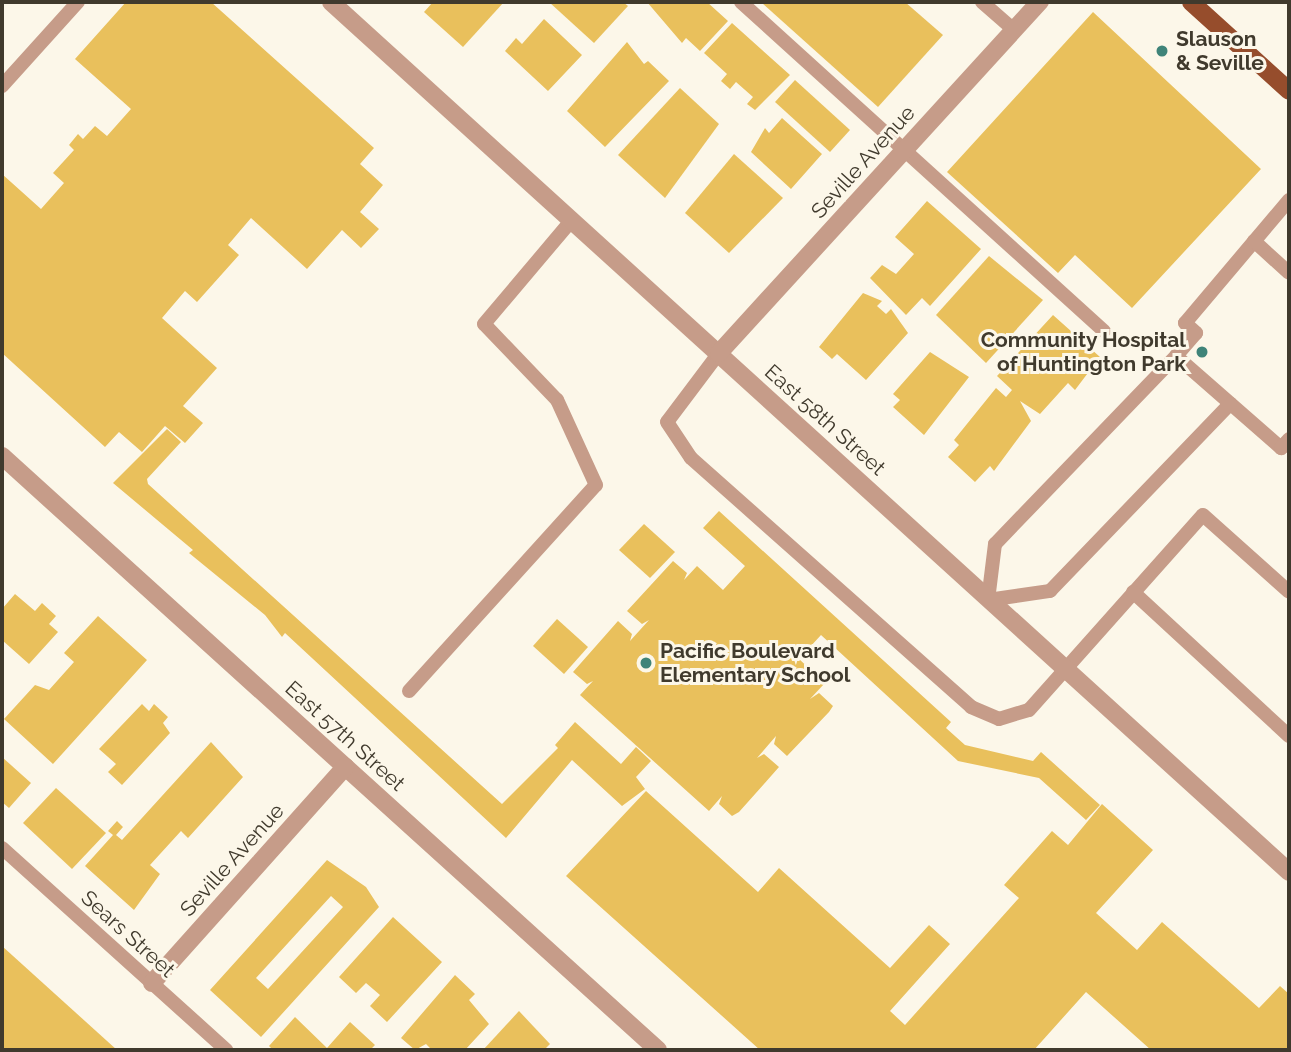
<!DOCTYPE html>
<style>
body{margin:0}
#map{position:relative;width:1291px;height:1052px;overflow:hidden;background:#fcf7e9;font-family:Raleway,sans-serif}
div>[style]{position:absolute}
.building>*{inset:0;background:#e9c05c}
.lane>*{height:14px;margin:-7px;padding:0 7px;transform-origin:7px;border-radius:7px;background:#c69c89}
.street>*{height:18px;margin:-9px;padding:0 9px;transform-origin:9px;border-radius:9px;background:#c69c89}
.primary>*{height:18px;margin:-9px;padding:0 9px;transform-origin:9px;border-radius:9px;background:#964d2c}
.dots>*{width:19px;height:19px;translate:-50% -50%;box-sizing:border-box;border:4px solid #fcf7e9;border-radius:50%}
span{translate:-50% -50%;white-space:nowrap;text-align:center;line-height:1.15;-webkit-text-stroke:6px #fcf7e9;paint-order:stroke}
.poi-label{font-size:21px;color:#403a2d;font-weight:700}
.left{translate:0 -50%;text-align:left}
.right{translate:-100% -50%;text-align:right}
.street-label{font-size:21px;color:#403a2d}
.frame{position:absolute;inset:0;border:4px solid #403a2d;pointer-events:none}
</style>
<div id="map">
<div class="building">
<i style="clip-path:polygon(126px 2px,211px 2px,374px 148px,360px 164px,383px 185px,360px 212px,379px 229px,361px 248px,342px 230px,307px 269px,251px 218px,228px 245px,239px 255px,197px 302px,185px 291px,162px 318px,217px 368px,183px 406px,203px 423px,185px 443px,165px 426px,142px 452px,119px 432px,105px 447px,2px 353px,2px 174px,41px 209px,64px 183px,53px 173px,74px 150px,69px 145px,78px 134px,83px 139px,95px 126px,107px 136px,131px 109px,75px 59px)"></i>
<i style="clip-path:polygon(433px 2px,504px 2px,463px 47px,424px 12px)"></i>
<i style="clip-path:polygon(549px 2px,623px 2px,628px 6px,594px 43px)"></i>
<i style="clip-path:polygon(647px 2px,707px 2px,728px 21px,700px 51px,686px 38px,682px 43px)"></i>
<i style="clip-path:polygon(761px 2px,905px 2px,943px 35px,878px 107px)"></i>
<i style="clip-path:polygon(1093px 12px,1261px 169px,1132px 308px,1075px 255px,1058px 273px,947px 172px)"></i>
<i style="clip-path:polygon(544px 19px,582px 55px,548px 91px,505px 51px,516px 38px,522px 44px)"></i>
<i style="clip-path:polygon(732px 23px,790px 75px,755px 110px,747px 104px,753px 97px,736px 82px,730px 89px,721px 81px,727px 74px,704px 53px)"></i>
<i style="clip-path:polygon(627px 42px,644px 64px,648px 61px,669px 81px,605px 147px,567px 111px)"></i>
<i style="clip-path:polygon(795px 80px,850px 130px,830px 152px,775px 102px)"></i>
<i style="clip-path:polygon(680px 88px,719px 124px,665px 198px,618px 155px)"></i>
<i style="clip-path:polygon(782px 118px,822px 154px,791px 189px,751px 152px,765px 128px,769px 133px)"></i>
<i style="clip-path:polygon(734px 154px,783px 198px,729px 253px,685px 213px)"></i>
<i style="clip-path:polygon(927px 201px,981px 249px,930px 306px,922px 298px,906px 315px,870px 278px,882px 265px,896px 274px,914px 254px,895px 237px)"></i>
<i style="clip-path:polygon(989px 256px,1043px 300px,986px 363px,936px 315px)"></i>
<i style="clip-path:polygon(863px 293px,882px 301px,877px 306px,886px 314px,891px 309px,908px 333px,866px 380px,837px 354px,832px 359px,819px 347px)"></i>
<i style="clip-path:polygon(1053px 315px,1100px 357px,1075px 390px,1068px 383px,1040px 414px,1020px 401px,1031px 421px,994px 471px,990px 466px,975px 482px,948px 457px,959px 445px,954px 440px,996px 388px,1006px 397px,1012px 390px,997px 376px)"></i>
<i style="clip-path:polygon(930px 352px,969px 377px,924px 435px,893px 407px,900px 400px,893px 394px)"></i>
<i style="clip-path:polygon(167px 429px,181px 442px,147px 479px,148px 484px,502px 804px,558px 748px,555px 745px,575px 722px,621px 764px,636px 747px,651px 761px,636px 777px,645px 789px,622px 806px,572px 760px,506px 838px,285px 633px,282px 637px,265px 615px,189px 553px,193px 550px,113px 483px)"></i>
<i style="clip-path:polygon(719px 511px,951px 722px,946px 728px,965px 745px,1033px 761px,1041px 752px,1100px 805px,1086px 820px,1039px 778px,958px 761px,821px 635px,799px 659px,825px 683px,810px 699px,819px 693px,833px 706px,829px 712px,787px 756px,774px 744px,776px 736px,757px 758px,764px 754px,779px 767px,739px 812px,732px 816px,719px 804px,722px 796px,709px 811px,580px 695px,593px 681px,587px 684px,573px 672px,618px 621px,632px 634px,630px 641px,649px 620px,642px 624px,627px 611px,673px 561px,687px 573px,684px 580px,697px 566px,723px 590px,745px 566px,703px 528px)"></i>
<i style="clip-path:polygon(644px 524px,675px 552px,650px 578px,619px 550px)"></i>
<i style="clip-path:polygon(15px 594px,35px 611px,42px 603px,56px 616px,49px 624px,58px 632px,29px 664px,2px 640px,2px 609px)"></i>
<i style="clip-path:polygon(98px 616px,147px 660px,53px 764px,4px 719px,35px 685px,49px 690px,74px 662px,64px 653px)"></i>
<i style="clip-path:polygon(557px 619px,588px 647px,564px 674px,533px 646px)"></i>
<i style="clip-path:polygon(142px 704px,149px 711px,154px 704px,168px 717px,163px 723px,170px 733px,122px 785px,108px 772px,116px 764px,99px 749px)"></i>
<i style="clip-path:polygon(211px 742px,243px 777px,188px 838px,181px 831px,150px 865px,160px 874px,134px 910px,85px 866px,113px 835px,108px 831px,117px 821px,123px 827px,116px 835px,122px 840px)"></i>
<i style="clip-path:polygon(2px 757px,31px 783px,9px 808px,2px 802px)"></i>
<i style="clip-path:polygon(56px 788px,106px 833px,72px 869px,23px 823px)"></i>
<i style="clip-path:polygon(646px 791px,758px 892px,779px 868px,890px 968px,929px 925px,950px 944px,890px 1011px,905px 1025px,1019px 898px,1004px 885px,1052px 831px,1068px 845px,1102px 804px,1153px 850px,1096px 913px,1137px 950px,1162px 922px,1259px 1008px,1280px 986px,1289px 994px,1289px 1050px,1151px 1050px,1086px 992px,1034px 1050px,760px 1050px,566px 876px)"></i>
<i style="clip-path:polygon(evenodd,327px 860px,366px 887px,379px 907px,261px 1037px,210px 990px,327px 860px,331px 896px,343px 907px,268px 989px,256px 978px,331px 896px)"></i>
<i style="clip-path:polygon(393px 917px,442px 962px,387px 1022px,370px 1006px,380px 995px,366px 983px,356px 993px,339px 977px)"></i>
<i style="clip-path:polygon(2px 946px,117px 1050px,2px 1050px)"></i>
<i style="clip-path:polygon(455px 975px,475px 994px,469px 1000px,489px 1024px,465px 1050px,432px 1050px,426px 1044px,415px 1050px,401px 1038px)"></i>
<i style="clip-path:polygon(519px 1011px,550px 1044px,544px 1050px,483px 1050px)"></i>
<i style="clip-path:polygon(295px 1017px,327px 1048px,350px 1022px,375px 1045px,370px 1050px,273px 1050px,269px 1046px)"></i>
</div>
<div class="lane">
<i style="left:741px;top:2px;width:490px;rotate:42.2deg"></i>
<i style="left:982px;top:2px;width:43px;rotate:41.2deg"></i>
<i style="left:2px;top:86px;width:113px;rotate:-47.9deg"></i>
<i style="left:1289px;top:200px;width:161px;rotate:130.2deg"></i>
<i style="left:1185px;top:323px;width:15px;rotate:42deg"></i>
<i style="left:1196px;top:333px;width:30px;rotate:131deg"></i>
<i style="left:1176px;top:356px;width:140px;rotate:41.2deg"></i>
<i style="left:1281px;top:448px;width:12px;rotate:-48deg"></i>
<i style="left:1254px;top:241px;width:47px;rotate:42.4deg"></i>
<i style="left:719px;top:353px;width:86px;rotate:127deg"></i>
<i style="left:667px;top:422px;width:43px;rotate:56.3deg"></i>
<i style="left:691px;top:458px;width:375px;rotate:41.6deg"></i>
<i style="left:971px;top:707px;width:30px;rotate:23deg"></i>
<i style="left:999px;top:719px;width:31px;rotate:-17deg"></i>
<i style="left:1029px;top:710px;width:261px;rotate:-48.3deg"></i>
<i style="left:1203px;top:515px;width:115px;rotate:41.8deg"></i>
<i style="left:1176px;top:356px;width:261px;rotate:133.9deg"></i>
<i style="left:995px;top:544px;width:56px;rotate:97.1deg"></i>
<i style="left:988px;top:600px;width:63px;rotate:-8.3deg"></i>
<i style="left:1050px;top:591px;width:260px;rotate:-46.1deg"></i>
<i style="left:1133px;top:592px;width:212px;rotate:42.7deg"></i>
<i style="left:409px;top:691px;width:278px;rotate:-47.8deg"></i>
<i style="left:596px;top:485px;width:94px;rotate:-114.6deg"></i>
<i style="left:557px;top:400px;width:105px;rotate:-133.8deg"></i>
<i style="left:484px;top:324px;width:136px;rotate:-49.8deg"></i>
<i style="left:2px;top:848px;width:302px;rotate:42deg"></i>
</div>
<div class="street">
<i style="left:331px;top:2px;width:1294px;rotate:42.24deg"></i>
<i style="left:719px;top:353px;width:476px;rotate:-47.6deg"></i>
<i style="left:2px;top:456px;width:885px;rotate:42.16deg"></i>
<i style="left:152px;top:983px;width:290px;rotate:-48.2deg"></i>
</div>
<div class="primary">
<i style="left:1191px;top:2px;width:132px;rotate:42.2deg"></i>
</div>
<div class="dots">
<i style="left:1162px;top:51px;background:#3f8479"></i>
<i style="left:1202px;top:352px;background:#3f8479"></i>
<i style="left:646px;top:663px;background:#3f8479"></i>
</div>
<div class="poi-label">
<span class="left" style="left:1176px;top:51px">Slauson<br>&amp; Seville</span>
<span class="right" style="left:1186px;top:352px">Community Hospital<br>of Huntington Park</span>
<span class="left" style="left:660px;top:663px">Pacific Boulevard<br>Elementary School</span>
</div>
<div class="street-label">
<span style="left:863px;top:162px;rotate:-48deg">Seville Avenue</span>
<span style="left:825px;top:420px;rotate:42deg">East 58th Street</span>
<span style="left:345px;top:736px;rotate:42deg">East 57th Street</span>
<span style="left:232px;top:860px;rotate:-48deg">Seville Avenue</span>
<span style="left:128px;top:934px;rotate:42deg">Sears Street</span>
</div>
<div class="frame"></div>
</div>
